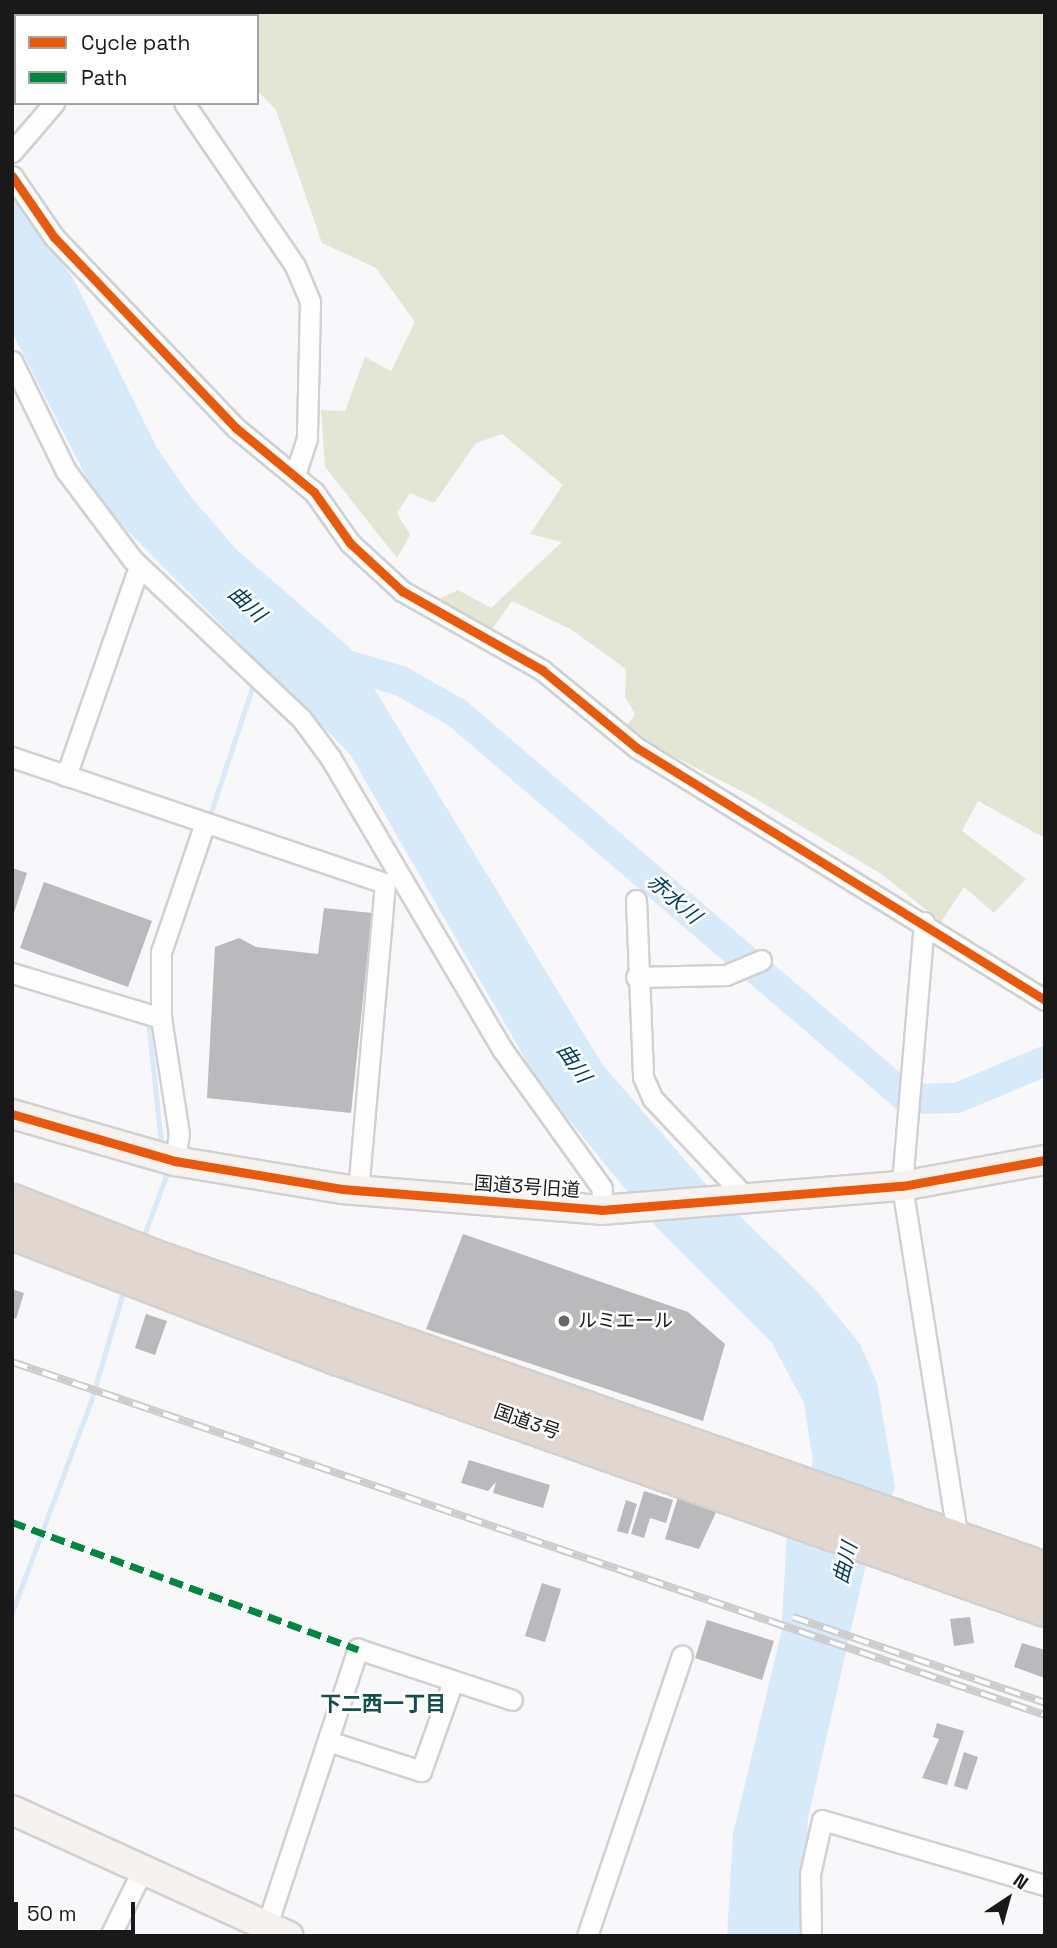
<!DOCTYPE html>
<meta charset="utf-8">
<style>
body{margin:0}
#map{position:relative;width:1057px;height:1948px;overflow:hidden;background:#f8f7f9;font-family:"Space Grotesk","Noto Sans JP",sans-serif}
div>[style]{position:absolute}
.green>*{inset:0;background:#e4e6d5}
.water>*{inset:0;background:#d7eafa}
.stream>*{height:5px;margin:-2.5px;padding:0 2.5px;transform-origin:2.5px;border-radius:2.5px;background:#d7eafa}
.river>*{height:30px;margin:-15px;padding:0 15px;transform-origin:15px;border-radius:15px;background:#d7eafa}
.building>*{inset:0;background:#bab9bb}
.roads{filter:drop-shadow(2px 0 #d2d1d2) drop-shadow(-2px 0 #d2d1d2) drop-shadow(0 2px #d2d1d2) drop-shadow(0 -2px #d2d1d2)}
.street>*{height:19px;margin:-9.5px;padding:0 9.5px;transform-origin:9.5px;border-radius:9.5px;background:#fefefe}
.secondary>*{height:28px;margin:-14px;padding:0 14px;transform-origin:14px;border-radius:14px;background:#f5f2f0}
.highway>*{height:37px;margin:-18.5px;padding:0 18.5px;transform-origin:18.5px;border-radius:18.5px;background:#e1d7ce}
.rail>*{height:8px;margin-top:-4px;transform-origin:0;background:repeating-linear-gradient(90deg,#fff 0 16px,#cdcccd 0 32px);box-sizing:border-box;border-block:2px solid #cdcccd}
.quiet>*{height:7px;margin-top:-3.5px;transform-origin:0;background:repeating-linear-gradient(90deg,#00873e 0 14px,transparent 0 21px)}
.cycleway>*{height:9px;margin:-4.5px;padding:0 4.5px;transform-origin:4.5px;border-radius:4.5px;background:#e8590c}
.dots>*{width:19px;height:19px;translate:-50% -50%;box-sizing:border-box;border:4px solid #fff;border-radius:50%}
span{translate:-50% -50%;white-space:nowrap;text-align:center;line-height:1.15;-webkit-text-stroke:5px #fff;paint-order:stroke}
.street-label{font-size:19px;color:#1a191a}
.poi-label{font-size:19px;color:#1a191a}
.left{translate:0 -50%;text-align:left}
.water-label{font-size:21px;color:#003b5e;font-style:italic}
.neighbourhood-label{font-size:21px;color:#125050;font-weight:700}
.frame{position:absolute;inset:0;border:14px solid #1a191a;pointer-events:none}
.legend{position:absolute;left:14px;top:14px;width:245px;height:91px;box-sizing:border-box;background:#fff;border:2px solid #a3a3a3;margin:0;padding:9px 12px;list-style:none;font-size:21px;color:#1a191a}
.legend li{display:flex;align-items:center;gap:14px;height:35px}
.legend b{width:35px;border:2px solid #a3a3a3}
.north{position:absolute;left:973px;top:1864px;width:70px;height:70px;-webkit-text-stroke:5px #fff;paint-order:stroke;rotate:36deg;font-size:19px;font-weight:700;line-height:28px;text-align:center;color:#1a191a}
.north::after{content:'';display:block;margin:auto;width:24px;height:32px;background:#1a191a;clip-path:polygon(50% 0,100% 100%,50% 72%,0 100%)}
.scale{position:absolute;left:14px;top:1902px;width:121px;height:32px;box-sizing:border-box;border:4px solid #1a191a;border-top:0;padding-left:9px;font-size:21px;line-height:24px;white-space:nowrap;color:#1a191a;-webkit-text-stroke:5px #fff;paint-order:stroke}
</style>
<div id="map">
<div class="green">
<i style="clip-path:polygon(199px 12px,1045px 12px,1045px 838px,978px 801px,962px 831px,1026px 879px,994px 913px,964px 887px,941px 922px,883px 875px,751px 796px,624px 731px,635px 714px,625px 697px,626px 669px,572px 630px,512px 601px,488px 635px,432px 602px,458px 590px,491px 608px,562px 542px,530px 534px,563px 485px,502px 434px,476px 443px,434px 503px,410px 493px,397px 513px,410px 535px,397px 558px,325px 467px,321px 410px,345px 411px,365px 357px,391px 371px,415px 322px,376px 268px,322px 243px,276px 110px,257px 90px,257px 16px)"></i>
</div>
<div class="water">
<i style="clip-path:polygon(12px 196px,73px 278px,157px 448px,191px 497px,237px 550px,349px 647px,602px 1064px,703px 1181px,814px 1288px,860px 1344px,877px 1383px,895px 1487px,866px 1564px,808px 1818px,803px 1936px,727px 1936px,733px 1834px,781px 1634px,787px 1535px,813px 1462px,804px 1403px,772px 1343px,657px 1228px,539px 1083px,350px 754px,99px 502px,12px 332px)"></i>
</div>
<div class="stream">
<i style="left:210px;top:815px;width:140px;rotate:-71.7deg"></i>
<i style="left:148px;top:1020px;width:124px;rotate:84deg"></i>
<i style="left:143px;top:1238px;width:69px;rotate:-69.7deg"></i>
<i style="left:12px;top:1612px;width:225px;rotate:-69.5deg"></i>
<i style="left:91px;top:1401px;width:118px;rotate:-73.7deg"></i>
</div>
<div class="river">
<i style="left:320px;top:657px;width:84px;rotate:16.5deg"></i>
<i style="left:401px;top:681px;width:64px;rotate:29.7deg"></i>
<i style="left:457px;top:713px;width:594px;rotate:40.56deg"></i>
<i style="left:908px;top:1099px;width:49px;rotate:-1.2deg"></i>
<i style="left:957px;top:1098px;width:95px;rotate:-22.8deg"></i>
</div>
<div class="building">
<i style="clip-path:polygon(12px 868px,27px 873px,13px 916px,12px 916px)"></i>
<i style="clip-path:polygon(44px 882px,152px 921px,128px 987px,20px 948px)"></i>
<i style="clip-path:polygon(324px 908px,372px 913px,351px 1113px,207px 1098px,215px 947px,239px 938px,256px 947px,318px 954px)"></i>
<i style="clip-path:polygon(463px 1234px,688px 1312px,725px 1344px,703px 1421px,426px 1329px)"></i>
<i style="clip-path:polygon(12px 1289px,24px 1293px,16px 1319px,12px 1317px)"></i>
<i style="clip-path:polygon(146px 1314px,167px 1321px,155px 1355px,135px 1348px)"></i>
<i style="clip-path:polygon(469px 1460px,550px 1485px,543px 1508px,493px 1493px,496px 1482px,488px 1491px,461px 1483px)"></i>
<i style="clip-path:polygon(644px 1491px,673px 1500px,666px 1523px,650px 1518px,644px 1538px,631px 1534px)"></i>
<i style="clip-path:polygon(679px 1494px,719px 1506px,699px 1549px,665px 1539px)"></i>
<i style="clip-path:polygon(626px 1500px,637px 1504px,628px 1534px,617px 1531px)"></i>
<i style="clip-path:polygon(542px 1583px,561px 1589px,545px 1642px,525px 1636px)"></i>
<i style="clip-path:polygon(970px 1617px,974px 1643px,954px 1646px,950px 1619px)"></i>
<i style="clip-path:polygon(707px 1620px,774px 1641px,762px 1680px,695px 1658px)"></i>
<i style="clip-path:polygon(1022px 1643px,1045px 1650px,1045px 1678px,1014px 1667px)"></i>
<i style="clip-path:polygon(937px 1723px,964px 1731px,947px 1785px,922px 1778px,939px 1739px,933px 1737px)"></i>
<i style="clip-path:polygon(964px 1752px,978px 1757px,967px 1790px,954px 1786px)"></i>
</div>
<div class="roads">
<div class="street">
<i style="left:96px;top:12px;width:4px;rotate:76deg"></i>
<i style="left:184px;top:103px;width:197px;rotate:55.7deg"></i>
<i style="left:295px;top:266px;width:39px;rotate:67deg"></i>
<i style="left:310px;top:302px;width:136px;rotate:91.3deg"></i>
<i style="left:307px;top:438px;width:39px;rotate:108deg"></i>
<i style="left:12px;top:152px;width:65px;rotate:-49.4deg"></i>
<i style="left:12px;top:176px;width:74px;rotate:55.5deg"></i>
<i style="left:54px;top:237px;width:264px;rotate:46.4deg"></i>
<i style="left:236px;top:428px;width:101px;rotate:39.4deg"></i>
<i style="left:314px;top:492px;width:62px;rotate:54.8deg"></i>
<i style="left:350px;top:543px;width:71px;rotate:42.7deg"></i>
<i style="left:402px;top:591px;width:161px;rotate:29.4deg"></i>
<i style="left:542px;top:670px;width:123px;rotate:39.4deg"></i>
<i style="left:637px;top:748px;width:480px;rotate:31.7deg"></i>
<i style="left:12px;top:361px;width:123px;rotate:63.9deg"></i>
<i style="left:66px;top:471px;width:110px;rotate:53.1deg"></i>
<i style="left:132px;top:559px;width:232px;rotate:43.3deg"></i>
<i style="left:301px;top:718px;width:49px;rotate:53.4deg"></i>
<i style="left:330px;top:757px;width:339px;rotate:59.5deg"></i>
<i style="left:502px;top:1049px;width:171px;rotate:54.3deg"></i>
<i style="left:602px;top:1188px;width:22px;rotate:93deg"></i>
<i style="left:12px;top:757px;width:394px;rotate:18.7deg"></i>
<i style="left:385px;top:883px;width:309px;rotate:95deg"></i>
<i style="left:66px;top:776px;width:222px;rotate:-70.8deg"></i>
<i style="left:636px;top:900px;width:177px;rotate:87.7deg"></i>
<i style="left:643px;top:1077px;width:24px;rotate:66deg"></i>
<i style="left:653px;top:1099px;width:140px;rotate:46.7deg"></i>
<i style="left:924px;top:922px;width:265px;rotate:94.8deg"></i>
<i style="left:902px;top:1186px;width:359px;rotate:81deg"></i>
<i style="left:12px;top:973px;width:156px;rotate:16.8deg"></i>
<i style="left:636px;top:977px;width:90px;rotate:-1.3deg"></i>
<i style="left:726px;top:975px;width:38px;rotate:-23deg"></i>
<i style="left:175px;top:1161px;width:27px;rotate:-82deg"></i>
<i style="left:179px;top:1134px;width:117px;rotate:-98.8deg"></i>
<i style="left:161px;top:1018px;width:66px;rotate:-90deg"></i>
<i style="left:161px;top:952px;width:136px;rotate:-71.2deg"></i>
<i style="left:328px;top:1741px;width:98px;rotate:17.9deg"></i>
<i style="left:421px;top:1771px;width:96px;rotate:-70.4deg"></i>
<i style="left:267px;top:1925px;width:291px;rotate:-71.8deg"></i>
<i style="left:358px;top:1649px;width:162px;rotate:18.3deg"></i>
<i style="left:110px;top:1936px;width:75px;rotate:-63.8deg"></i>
<i style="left:587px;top:1936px;width:296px;rotate:-71.3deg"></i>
<i style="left:811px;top:1936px;width:62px;rotate:-90.9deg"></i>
<i style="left:810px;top:1874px;width:55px;rotate:-77.5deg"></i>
<i style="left:822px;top:1820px;width:232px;rotate:16.3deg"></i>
</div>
<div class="secondary">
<i style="left:12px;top:1114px;width:170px;rotate:16.1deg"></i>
<i style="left:175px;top:1161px;width:169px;rotate:9.5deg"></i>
<i style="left:342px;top:1189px;width:260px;rotate:4.6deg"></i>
<i style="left:601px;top:1210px;width:302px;rotate:-4.6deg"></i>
<i style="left:902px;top:1186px;width:145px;rotate:-10.3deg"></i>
<i style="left:12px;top:1810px;width:304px;rotate:24.5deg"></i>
</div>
<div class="highway">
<i style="left:12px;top:1203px;width:150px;rotate:21.4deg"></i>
<i style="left:152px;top:1258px;width:946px;rotate:19.32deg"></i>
<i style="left:12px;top:1230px;width:350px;rotate:21.1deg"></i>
<i style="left:339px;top:1356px;width:749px;rotate:19.57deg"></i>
</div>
</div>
<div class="rail">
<i style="left:12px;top:1362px;width:1092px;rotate:18.87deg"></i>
<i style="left:793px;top:1617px;width:266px;rotate:18.8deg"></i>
</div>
<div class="quiet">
<i style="left:12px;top:1522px;width:369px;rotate:20.2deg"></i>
</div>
<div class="cycleway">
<i style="left:12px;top:176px;width:74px;rotate:55.5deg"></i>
<i style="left:54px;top:237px;width:264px;rotate:46.4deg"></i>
<i style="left:236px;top:428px;width:101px;rotate:39.4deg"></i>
<i style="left:314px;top:492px;width:62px;rotate:54.8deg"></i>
<i style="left:350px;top:543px;width:71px;rotate:42.7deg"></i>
<i style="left:402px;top:591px;width:161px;rotate:29.4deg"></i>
<i style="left:542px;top:670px;width:123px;rotate:39.4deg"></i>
<i style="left:637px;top:748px;width:480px;rotate:31.7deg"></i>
<i style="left:12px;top:1114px;width:170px;rotate:16.1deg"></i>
<i style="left:175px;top:1161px;width:169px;rotate:9.5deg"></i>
<i style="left:342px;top:1189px;width:260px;rotate:4.6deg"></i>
<i style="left:601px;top:1210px;width:302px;rotate:-4.6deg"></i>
<i style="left:902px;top:1186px;width:145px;rotate:-10.3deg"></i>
</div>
<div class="dots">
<i style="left:564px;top:1321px;background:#686768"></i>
</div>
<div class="street-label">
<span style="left:527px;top:1187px;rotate:4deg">国道3号旧道</span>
<span style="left:527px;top:1422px;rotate:19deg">国道3号</span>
</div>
<div class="poi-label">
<span class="left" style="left:578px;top:1321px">ルミエール</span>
</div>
<div class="water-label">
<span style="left:247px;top:604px;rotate:42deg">曲川</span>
<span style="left:674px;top:899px;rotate:41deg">赤水川</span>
<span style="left:574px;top:1063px;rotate:55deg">曲川</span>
<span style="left:845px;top:1563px;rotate:-76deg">曲川</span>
</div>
<div class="neighbourhood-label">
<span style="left:383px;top:1704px">下二西一丁目</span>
</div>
<div class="frame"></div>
<ul class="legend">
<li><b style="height:9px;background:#e8590c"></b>Cycle path</li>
<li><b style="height:9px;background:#00873e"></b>Path</li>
</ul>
<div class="north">N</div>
<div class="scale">50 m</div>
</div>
